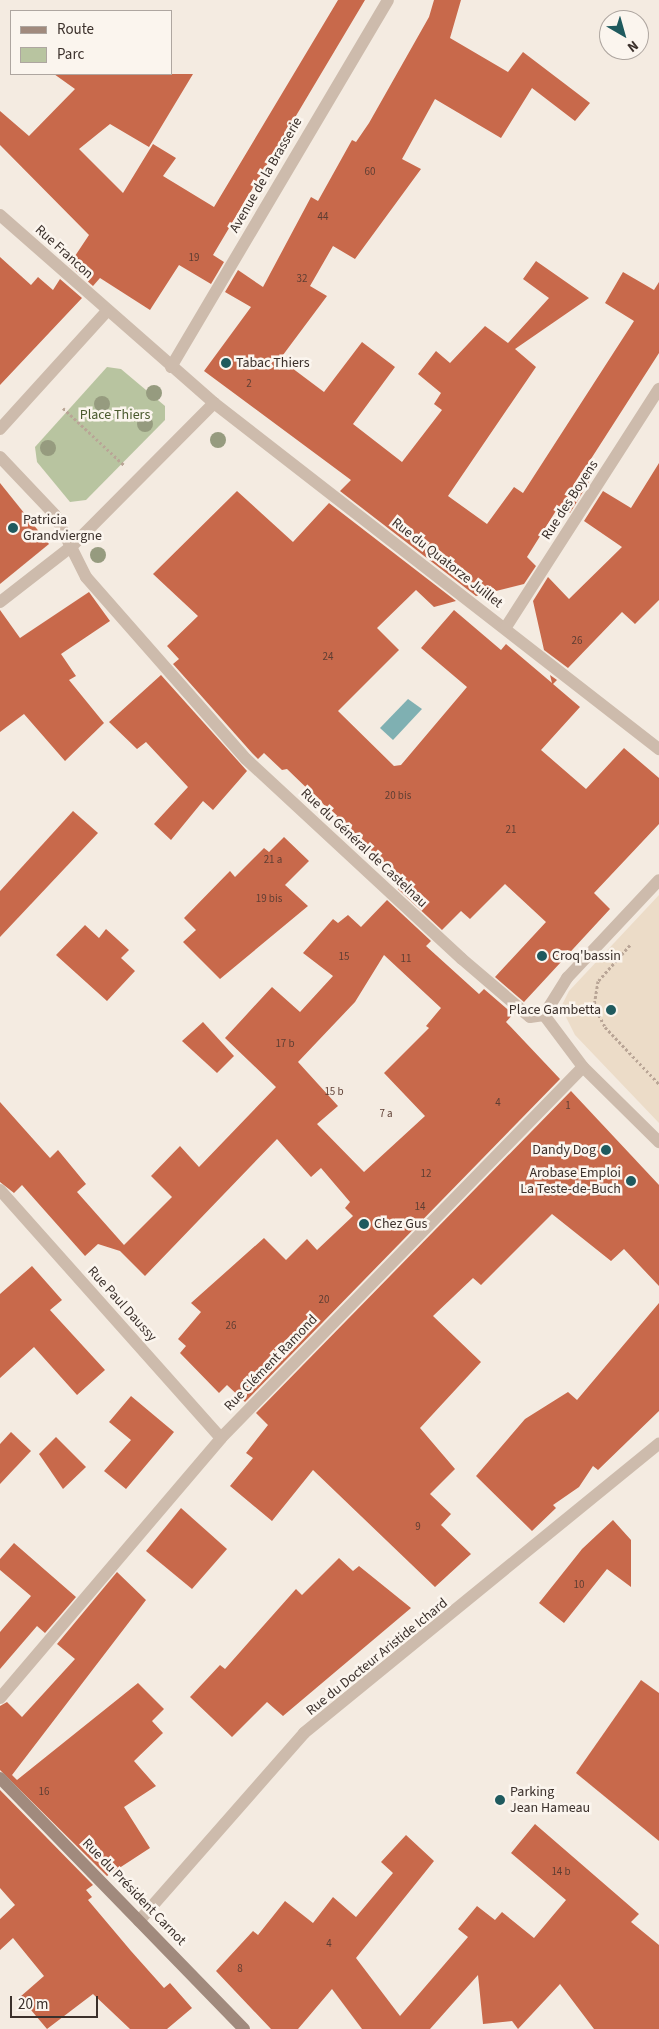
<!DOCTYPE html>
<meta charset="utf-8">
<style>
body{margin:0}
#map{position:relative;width:659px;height:2029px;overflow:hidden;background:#f4ebe1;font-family:"Source Sans 3",sans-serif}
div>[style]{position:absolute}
.green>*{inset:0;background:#b8c4a0}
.plaza>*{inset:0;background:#ecdcc8}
.water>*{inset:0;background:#7fb0b2}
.building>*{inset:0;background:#c8694b}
.path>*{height:3px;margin-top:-1.5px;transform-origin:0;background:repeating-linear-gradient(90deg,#b9a596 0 2.5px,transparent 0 5px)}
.minor>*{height:12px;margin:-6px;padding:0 6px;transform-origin:6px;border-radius:6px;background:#cdbbac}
.secondary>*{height:12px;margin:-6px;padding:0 6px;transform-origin:6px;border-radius:6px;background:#a18a7d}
.trees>*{width:16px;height:16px;margin:-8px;border-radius:50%;background:#969b7f}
.dots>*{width:14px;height:14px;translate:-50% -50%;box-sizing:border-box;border:2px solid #fbf5ee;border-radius:50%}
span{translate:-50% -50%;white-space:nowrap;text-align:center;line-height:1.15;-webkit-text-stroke:5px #fbf5ee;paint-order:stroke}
.number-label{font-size:11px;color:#5e3e33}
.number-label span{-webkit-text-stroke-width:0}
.street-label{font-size:14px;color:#3b302b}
.poi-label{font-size:14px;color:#3b302b}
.left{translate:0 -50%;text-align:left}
.right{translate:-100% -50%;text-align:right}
.park-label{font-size:14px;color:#4a5a2e}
.legend{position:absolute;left:10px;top:10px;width:162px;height:65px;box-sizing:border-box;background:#fbf5ee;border:1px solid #aea6a0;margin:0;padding:6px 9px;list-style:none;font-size:15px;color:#3b302b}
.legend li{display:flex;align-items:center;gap:10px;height:25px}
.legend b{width:25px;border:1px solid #aea6a0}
.north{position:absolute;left:599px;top:10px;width:50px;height:50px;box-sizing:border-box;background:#fbf5ee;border:1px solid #aea6a0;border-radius:50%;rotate:142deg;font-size:14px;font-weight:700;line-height:20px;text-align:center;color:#3b302b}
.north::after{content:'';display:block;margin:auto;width:18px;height:22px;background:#1f5a5e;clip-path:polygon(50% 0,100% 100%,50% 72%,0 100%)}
.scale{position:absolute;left:10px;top:1996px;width:88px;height:22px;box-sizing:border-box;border:2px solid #3b302b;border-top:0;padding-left:6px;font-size:15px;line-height:18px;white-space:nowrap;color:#3b302b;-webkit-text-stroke:4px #fbf5ee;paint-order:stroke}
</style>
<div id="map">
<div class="green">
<i style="clip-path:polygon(107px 367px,121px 369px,165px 406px,165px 420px,86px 500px,70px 502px,37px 462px,35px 447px)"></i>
</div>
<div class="plaza">
<i style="clip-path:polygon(659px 895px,659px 1123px,575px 1035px,561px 1007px,569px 991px)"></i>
</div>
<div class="water">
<i style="clip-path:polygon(408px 699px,422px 709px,393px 740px,380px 728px)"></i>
</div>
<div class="building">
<i style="clip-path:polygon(338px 0,365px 0,213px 255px,224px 262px,211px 284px,179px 265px,150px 310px,100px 278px,93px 286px,69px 265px,89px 235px,0 145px,0 111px,29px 136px,75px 89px,54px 74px,193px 74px,149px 147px,110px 124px,79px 149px,123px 193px,153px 144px,176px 158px,163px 176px,214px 207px)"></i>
<i style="clip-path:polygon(434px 0,461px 0,450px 38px,508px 72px,523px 52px,590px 103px,575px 121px,532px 88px,501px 138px,435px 99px,402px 159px,421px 169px,355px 259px,333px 246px,310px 286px,327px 296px,280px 359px,324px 392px,362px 342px,395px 367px,353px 424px,402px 462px,442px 410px,434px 404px,441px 393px,418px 374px,436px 351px,450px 363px,485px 326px,512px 346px,508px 343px,549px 298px,523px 279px,536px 261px,589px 298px,515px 349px,536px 367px,448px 496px,487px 524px,514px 487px,523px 493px,634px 321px,605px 303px,623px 272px,654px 290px,659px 282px,659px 353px,580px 476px,589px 482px,570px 513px,559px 506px,527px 557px,536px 566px,524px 584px,476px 596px,340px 491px,351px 480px,204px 371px,251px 307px,225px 292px,238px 270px,263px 287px,311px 197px,318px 201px,352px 140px,356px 142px,369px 123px,429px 17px)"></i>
<i style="clip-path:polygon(0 257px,31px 285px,38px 277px,53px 290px,60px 279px,82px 298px,0 385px)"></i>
<i style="clip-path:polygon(659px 463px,659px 600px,635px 624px,622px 612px,568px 668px,544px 650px,533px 601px,548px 577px,569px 599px,622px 547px,584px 521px,603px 491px,631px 508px)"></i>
<i style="clip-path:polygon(0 483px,49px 544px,0 584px)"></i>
<i style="clip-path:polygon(237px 491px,293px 542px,329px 503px,456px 601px,434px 607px,416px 590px,377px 628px,399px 650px,338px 711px,394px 766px,401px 765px,467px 687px,421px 648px,454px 610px,501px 650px,506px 644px,552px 683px,550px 675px,557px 680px,553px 684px,580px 707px,541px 750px,586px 789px,624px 748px,659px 778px,659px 824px,594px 893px,610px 909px,524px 1002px,495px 977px,546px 922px,505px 884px,470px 919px,461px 911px,442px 930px,398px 889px,403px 883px,378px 857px,287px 769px,282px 770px,264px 753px,258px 759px,252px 753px,173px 664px,179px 659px,167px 646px,198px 616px,153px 574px)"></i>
<i style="clip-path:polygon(89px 592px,110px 621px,61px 654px,76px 676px,69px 680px,104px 723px,65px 761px,24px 714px,0 732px,0 610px,20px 638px)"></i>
<i style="clip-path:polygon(161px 675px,247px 771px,213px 810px,203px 801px,171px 840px,154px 824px,188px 787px,146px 742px,137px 749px,109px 722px)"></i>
<i style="clip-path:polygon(73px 811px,98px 833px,0 937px,0 891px)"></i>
<i style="clip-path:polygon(284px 837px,309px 861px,285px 885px,308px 906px,220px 979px,183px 942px,196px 930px,184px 918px,230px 871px,235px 877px,264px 848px,269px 852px)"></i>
<i style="clip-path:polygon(evenodd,387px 900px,431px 941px,426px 946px,479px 994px,484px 989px,513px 1014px,506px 1022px,560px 1079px,245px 1402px,227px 1385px,219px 1393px,180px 1353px,186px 1346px,178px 1339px,201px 1312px,191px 1303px,264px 1238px,286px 1260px,307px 1239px,317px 1250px,353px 1216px,345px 1208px,350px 1202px,321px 1168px,311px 1177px,277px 1139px,145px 1276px,120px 1251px,98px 1244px,85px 1256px,22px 1185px,14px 1193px,0 1182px,0 1102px,50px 1158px,58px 1150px,86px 1184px,77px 1192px,124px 1245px,172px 1197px,151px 1176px,180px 1146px,199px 1167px,276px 1087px,225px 1038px,272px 987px,300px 1012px,333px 976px,303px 953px,333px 919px,338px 923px,348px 915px,361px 927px,387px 900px,384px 955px,441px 1008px,426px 1026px,429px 1028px,384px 1073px,425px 1116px,364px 1172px,317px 1124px,338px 1106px,298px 1062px,355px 1002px,384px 955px)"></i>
<i style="clip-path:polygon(85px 925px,99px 938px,106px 929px,129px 950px,121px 958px,135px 971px,107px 1001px,56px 955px)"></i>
<i style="clip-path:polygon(203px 1022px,234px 1056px,217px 1073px,182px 1041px)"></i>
<i style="clip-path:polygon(571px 1091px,659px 1185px,659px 1286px,624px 1249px,611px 1261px,552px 1214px,481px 1285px,473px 1278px,433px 1316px,481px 1362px,420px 1428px,455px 1469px,430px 1494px,451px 1514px,441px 1525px,471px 1554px,435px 1587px,313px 1470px,272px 1521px,230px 1486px,253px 1458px,246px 1453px,268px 1425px,256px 1413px)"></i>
<i style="clip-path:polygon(32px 1266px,62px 1300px,50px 1310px,105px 1370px,77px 1395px,34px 1347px,0 1378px,0 1294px)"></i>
<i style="clip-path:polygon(659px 1303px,659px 1411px,598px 1470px,593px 1466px,579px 1487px,553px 1505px,556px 1508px,532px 1531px,476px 1476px,525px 1419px,568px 1392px,577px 1400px)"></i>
<i style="clip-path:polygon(131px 1396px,174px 1432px,126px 1489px,104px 1471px,131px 1440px,109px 1422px)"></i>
<i style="clip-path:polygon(11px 1432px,31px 1451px,0 1484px,0 1444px)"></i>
<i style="clip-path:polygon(56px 1437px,86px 1467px,63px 1489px,39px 1454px)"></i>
<i style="clip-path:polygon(181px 1508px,227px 1549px,192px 1589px,146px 1551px)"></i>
<i style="clip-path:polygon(613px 1520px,631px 1540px,631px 1587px,607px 1569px,564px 1623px,539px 1603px,582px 1549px)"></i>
<i style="clip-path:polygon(14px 1543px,76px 1597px,45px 1633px,37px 1626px,0 1669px,0 1632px,31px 1596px,0 1570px,0 1559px)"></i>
<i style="clip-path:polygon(339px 1558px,353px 1571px,359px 1566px,411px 1608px,283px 1716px,267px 1702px,232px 1737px,190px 1697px,220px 1665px,225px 1669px,296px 1589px,302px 1595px)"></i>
<i style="clip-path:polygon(117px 1572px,146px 1600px,12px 1775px,17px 1780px,138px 1683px,164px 1709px,152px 1721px,163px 1733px,134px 1761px,156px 1786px,124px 1807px,150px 1848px,107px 1876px,0 1770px,0 1706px,7px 1702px,22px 1717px,75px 1659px,57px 1644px)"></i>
<i style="clip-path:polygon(641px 1680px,659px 1693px,659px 1841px,576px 1773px)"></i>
<i style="clip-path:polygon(0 1790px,93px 1885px,86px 1890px,92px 1897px,88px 1900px,131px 1951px,164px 1988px,170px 1983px,192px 2008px,167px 2029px,130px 2029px,93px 1994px,47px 2029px,20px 1997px,44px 1976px,13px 1938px,0 1950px,0 1919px,15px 1905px,0 1888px)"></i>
<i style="clip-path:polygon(535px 1824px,639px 1914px,631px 1922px,659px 1945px,659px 2029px,594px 2029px,560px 1984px,518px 2029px,512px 2021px,483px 2024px,478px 1975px,430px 2029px,362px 2029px,332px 1989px,298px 2029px,271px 2029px,216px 1971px,253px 1931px,258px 1935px,285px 1901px,313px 1923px,333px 1897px,356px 1917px,393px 1873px,381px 1862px,406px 1835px,434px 1861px,356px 1958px,400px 2016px,468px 1937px,458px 1929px,477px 1906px,495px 1920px,502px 1912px,534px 1938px,566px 1900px,511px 1853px)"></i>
</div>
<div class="path">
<i style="left:63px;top:408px;width:83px;rotate:43.1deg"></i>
<i style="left:630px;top:945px;width:48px;rotate:131.6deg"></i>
<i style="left:598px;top:981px;width:25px;rotate:99deg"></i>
<i style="left:594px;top:1006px;width:24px;rotate:62deg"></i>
<i style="left:605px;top:1027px;width:79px;rotate:46.5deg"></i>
</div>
<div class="minor">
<i style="left:0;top:215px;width:285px;rotate:41.3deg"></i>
<i style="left:214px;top:403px;width:564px;rotate:37.87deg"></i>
<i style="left:171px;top:367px;width:426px;rotate:-59.4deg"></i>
<i style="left:0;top:429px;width:159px;rotate:-47.8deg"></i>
<i style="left:0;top:457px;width:80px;rotate:46.5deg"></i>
<i style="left:55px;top:515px;width:69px;rotate:63.4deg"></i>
<i style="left:86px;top:577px;width:242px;rotate:48.7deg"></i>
<i style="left:246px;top:759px;width:294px;rotate:42.8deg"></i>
<i style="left:462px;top:959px;width:89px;rotate:40.5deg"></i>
<i style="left:530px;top:1017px;width:14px;rotate:-8deg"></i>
<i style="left:544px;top:1015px;width:65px;rotate:53.1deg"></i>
<i style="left:583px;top:1067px;width:107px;rotate:44.6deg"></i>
<i style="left:0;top:602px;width:90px;rotate:-37.8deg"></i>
<i style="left:71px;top:547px;width:203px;rotate:-45.2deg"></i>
<i style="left:506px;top:627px;width:283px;rotate:-57.3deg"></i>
<i style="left:544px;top:1015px;width:44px;rotate:-58.1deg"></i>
<i style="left:567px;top:978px;width:134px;rotate:-46.8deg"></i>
<i style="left:0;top:1190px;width:332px;rotate:48.3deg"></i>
<i style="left:0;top:1698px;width:341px;rotate:-49.6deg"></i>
<i style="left:221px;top:1438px;width:518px;rotate:-45.7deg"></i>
<i style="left:139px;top:1921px;width:250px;rotate:-48.7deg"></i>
<i style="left:304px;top:1733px;width:458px;rotate:-39.2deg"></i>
</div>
<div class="secondary">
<i style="left:0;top:1778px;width:350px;rotate:45.8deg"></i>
</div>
<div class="trees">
<i style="left:154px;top:393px"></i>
<i style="left:102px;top:404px"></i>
<i style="left:145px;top:424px"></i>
<i style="left:218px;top:440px"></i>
<i style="left:48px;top:448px"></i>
<i style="left:98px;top:555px"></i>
</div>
<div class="dots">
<i style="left:226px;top:363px;background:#1f5a5e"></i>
<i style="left:13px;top:528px;background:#1f5a5e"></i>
<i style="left:542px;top:956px;background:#1f5a5e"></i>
<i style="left:611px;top:1010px;background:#1f5a5e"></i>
<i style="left:606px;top:1150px;background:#1f5a5e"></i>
<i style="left:631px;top:1181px;background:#1f5a5e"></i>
<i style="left:364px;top:1224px;background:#1f5a5e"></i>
<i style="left:500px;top:1800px;background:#1f5a5e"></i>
</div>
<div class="number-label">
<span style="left:370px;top:172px">60</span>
<span style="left:323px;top:217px">44</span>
<span style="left:194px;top:258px">19</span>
<span style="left:302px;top:279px">32</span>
<span style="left:249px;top:384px">2</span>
<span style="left:577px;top:641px">26</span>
<span style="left:328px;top:657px">24</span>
<span style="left:398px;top:796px">20 bis</span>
<span style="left:511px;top:830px">21</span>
<span style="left:273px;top:860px">21 a</span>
<span style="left:269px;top:899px">19 bis</span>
<span style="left:344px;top:957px">15</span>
<span style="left:406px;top:959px">11</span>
<span style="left:285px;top:1044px">17 b</span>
<span style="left:334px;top:1092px">15 b</span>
<span style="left:498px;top:1103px">4</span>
<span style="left:568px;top:1106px">1</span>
<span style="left:386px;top:1114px">7 a</span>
<span style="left:426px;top:1174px">12</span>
<span style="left:420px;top:1207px">14</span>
<span style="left:324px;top:1300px">20</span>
<span style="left:231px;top:1326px">26</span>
<span style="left:418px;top:1527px">9</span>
<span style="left:579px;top:1585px">10</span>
<span style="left:44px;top:1792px">16</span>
<span style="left:561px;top:1872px">14 b</span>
<span style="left:329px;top:1944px">4</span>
<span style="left:240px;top:1969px">8</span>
</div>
<div class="street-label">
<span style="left:266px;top:175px;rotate:-60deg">Avenue de la Brasserie</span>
<span style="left:64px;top:252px;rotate:42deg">Rue Francon</span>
<span style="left:570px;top:500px;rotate:-57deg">Rue des Boyens</span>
<span style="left:447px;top:563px;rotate:38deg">Rue du Quatorze Juillet</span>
<span style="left:364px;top:848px;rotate:43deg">Rue du Général de Castelnau</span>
<span style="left:122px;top:1304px;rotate:48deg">Rue Paul Daussy</span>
<span style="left:271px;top:1363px;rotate:-46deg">Rue Clément Ramond</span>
<span style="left:377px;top:1657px;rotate:-39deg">Rue du Docteur Aristide Ichard</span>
<span style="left:134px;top:1892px;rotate:46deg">Rue du Président Carnot</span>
</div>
<div class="poi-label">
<span class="left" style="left:236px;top:363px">Tabac Thiers</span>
<span class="left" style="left:23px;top:528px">Patricia<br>Grandviergne</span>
<span class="left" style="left:552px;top:956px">Croq'bassin</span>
<span class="right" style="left:601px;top:1010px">Place Gambetta</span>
<span class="right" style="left:596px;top:1150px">Dandy Dog</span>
<span class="right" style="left:621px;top:1181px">Arobase Emploi<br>La Teste-de-Buch</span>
<span class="left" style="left:374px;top:1224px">Chez Gus</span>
<span class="left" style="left:510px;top:1800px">Parking<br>Jean Hameau</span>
</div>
<div class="park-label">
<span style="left:115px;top:415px">Place Thiers</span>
</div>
<ul class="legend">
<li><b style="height:6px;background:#a18a7d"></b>Route</li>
<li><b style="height:14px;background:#b8c4a0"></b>Parc</li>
</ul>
<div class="north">N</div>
<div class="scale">20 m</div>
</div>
